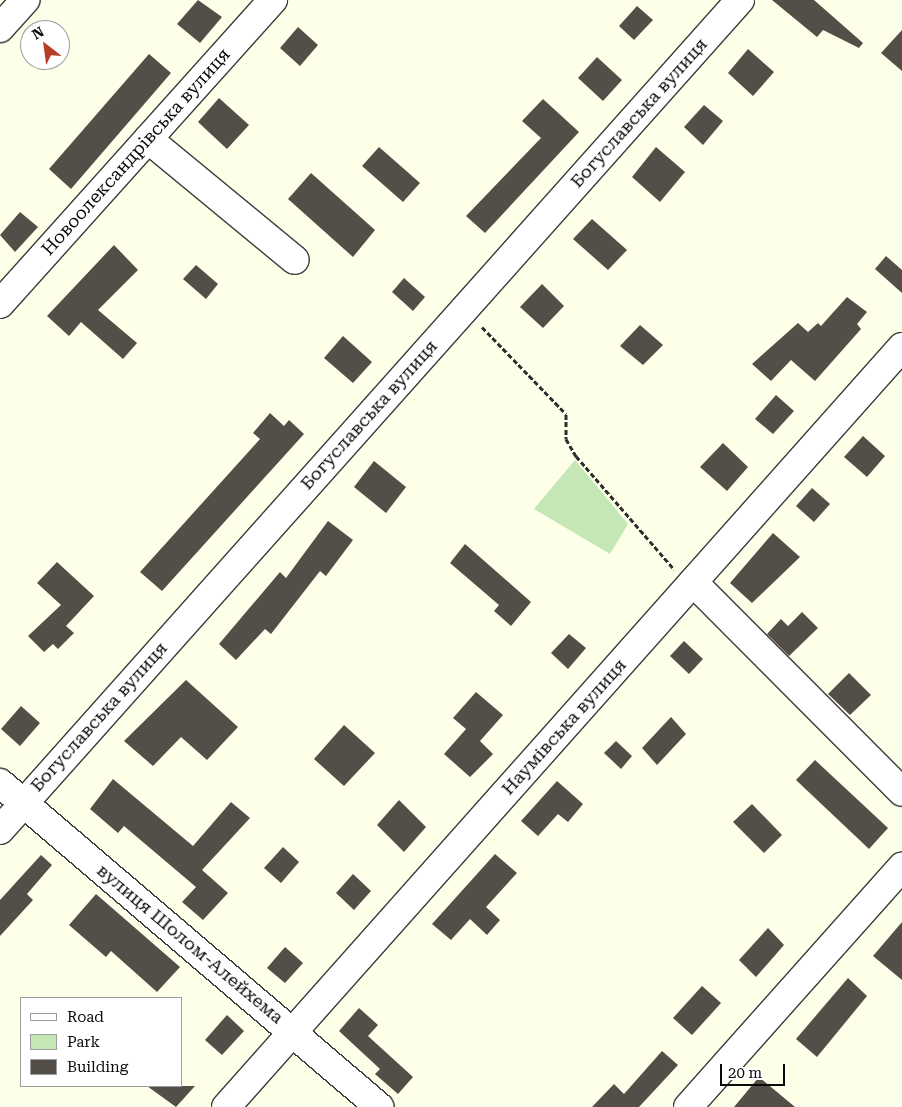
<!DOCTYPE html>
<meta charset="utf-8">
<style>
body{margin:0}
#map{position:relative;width:902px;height:1107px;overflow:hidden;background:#feffe9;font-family:"Roboto Serif",serif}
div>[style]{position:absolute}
.green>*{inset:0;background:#c4e7b5}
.building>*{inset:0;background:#534e48}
.path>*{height:3px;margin-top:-1.5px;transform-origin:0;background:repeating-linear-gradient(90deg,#2d2d2d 0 5px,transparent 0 7.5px)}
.roads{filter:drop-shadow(1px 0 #3e3e3e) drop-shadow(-1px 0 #3e3e3e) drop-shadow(0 1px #3e3e3e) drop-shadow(0 -1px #3e3e3e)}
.minor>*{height:28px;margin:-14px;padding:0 14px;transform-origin:14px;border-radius:14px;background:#fff}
span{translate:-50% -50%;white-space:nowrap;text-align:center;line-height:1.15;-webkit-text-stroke:5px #fff;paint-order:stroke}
.street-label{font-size:18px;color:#0b0b0b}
.legend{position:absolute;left:20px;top:997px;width:162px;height:90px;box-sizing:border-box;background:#fff;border:1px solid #9d9d9d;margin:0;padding:6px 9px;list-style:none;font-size:15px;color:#0b0b0b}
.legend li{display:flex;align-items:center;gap:10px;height:25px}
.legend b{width:25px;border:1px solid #9d9d9d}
.north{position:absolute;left:20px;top:20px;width:50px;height:50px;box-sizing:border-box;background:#fff;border:1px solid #9d9d9d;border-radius:50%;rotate:330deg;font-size:14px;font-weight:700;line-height:20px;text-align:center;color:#0b0b0b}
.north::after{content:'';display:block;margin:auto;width:18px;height:22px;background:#b63e27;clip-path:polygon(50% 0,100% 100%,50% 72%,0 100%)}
.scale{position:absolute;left:720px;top:1064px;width:65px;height:22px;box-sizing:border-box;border:2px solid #0b0b0b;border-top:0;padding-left:6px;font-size:15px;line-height:18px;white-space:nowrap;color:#0b0b0b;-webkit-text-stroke:4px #fff;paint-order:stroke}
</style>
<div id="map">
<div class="green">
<i style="clip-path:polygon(575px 460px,628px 524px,610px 554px,534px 509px)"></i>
</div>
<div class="building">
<i style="clip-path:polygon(198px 0,222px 17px,200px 43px,177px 24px)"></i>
<i style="clip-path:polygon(772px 0,814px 0,863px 43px,859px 48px,823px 30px,817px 37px)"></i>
<i style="clip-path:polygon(637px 6px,653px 20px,634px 40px,619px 26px)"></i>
<i style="clip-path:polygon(298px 27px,318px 45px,300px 66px,280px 48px)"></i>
<i style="clip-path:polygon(902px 30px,902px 71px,881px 53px)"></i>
<i style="clip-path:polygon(748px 49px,774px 72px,753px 96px,728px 73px)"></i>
<i style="clip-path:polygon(149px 54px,171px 73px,71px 189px,49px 169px)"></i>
<i style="clip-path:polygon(597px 57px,622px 80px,603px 101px,578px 78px)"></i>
<i style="clip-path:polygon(219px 98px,249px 125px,227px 149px,198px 122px)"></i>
<i style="clip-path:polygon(543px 99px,579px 132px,485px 233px,466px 216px,541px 138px,522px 121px)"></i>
<i style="clip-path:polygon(704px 105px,723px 121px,703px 145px,684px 127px)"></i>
<i style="clip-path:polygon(379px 147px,420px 183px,403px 202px,362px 166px)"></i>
<i style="clip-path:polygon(656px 147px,685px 172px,660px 202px,632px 177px)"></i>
<i style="clip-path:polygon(311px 173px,375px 230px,353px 257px,288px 199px)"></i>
<i style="clip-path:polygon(20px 212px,38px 227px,15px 252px,0 235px)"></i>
<i style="clip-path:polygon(592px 219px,627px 250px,608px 270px,573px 239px)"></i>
<i style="clip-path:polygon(114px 245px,138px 270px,98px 310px,137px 343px,123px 359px,81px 322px,69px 336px,47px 316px)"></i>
<i style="clip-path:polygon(886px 256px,902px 270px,902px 293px,875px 269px)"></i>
<i style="clip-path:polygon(196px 265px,218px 284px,206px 299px,183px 279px)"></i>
<i style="clip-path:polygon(404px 278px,425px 297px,413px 311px,392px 292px)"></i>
<i style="clip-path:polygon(542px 284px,564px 306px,543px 328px,520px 307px)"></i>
<i style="clip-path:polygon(847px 297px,867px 312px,857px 324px,861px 329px,815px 381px,791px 360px,771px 381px,752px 364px,798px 323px,808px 332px,818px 323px,821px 326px)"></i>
<i style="clip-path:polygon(640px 325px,663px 345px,643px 365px,620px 346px)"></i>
<i style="clip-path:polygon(343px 336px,372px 362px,353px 383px,324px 358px)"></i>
<i style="clip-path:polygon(776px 395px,794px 411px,773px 434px,755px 419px)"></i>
<i style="clip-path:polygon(270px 413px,284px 426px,289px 420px,304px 434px,162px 591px,140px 572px,260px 439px,253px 433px)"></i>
<i style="clip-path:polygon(863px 436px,885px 456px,867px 477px,844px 457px)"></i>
<i style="clip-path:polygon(723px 443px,748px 467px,727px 491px,700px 467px)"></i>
<i style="clip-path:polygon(374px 461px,406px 487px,386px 513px,354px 487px)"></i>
<i style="clip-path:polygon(812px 488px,830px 504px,814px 522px,796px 506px)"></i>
<i style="clip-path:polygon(328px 521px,353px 540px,326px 576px,320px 571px,271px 634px,265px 629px,236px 660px,219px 644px,280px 572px,286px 578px)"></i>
<i style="clip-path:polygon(773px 533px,800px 557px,752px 603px,730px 583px)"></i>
<i style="clip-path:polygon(465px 544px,531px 602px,511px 626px,494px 611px,499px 605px,450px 563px)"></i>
<i style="clip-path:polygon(57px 562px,94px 596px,66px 626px,74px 633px,58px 649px,53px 644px,44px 652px,28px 636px,61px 605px,37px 583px)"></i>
<i style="clip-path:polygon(802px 612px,818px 628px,789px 656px,767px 634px,781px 619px,788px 626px)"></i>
<i style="clip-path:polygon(569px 634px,586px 648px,568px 669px,551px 653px)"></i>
<i style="clip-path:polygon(684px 641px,703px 659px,689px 674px,670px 656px)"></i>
<i style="clip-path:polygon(849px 673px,871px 695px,850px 715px,828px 694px)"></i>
<i style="clip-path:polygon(186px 680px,238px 727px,207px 760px,181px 737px,153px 766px,124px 741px)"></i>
<i style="clip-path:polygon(476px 692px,503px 715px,480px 741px,493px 754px,470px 777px,444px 754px,466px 729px,453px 718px)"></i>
<i style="clip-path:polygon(21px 706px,40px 723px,20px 746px,1px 729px)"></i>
<i style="clip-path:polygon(671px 717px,686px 734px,657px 765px,642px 748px)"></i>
<i style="clip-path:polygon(344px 725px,375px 753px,344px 786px,314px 759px)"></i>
<i style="clip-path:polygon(616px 741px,632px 756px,621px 769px,604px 753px)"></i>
<i style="clip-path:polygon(815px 760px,888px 828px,869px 849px,796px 780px)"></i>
<i style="clip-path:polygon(113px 779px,193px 846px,231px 802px,250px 818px,202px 870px,228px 893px,203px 920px,182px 902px,196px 887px,124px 826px,118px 833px,90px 809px)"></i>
<i style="clip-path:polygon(557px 781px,583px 804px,568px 822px,558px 814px,538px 836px,521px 821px)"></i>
<i style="clip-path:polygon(399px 800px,426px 827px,404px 852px,377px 825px)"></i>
<i style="clip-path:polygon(752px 804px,782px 835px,764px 853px,733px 822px)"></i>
<i style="clip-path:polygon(283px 847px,299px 862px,281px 883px,264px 868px)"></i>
<i style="clip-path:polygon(495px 854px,517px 873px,486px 907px,500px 920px,487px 935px,470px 919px,451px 940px,432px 924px)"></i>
<i style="clip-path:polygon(41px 855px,52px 865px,27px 894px,33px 900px,0 936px,0 900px)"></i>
<i style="clip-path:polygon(353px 874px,371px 891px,354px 910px,336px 893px)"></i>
<i style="clip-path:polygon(96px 894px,180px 967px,157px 992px,111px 951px,106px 957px,69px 925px)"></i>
<i style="clip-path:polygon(902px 922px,902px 980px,873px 956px)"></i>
<i style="clip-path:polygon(768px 928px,784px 945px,756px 977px,739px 960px)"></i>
<i style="clip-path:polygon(285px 947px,303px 963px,285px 983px,267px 968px)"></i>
<i style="clip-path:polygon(848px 978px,867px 996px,817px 1057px,796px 1039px)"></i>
<i style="clip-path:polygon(702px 986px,721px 1003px,692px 1035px,673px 1018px)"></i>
<i style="clip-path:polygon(359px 1008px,378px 1025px,368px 1036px,413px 1077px,398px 1094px,375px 1074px,380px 1069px,339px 1031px)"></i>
<i style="clip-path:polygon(227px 1015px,244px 1031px,222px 1055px,205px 1040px)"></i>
<i style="clip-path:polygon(662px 1051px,678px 1065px,639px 1107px,592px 1107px,614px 1084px,624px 1094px)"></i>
<i style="clip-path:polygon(759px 1077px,795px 1107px,734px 1107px)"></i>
<i style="clip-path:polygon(147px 1086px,195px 1086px,176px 1107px)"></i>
</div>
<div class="path">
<i style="left:482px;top:327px;width:121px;rotate:46deg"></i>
<i style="left:566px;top:414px;width:25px;rotate:90deg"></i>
<i style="left:566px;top:439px;width:20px;rotate:60deg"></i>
<i style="left:576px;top:456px;width:150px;rotate:49.1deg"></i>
</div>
<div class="roads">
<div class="minor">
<i style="left:0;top:28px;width:38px;rotate:-48deg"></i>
<i style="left:148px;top:139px;width:190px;rotate:39.5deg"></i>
<i style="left:0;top:304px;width:409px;rotate:-48.1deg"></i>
<i style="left:693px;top:582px;width:296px;rotate:45.1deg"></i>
<i style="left:0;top:783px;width:499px;rotate:40.5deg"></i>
<i style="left:0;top:830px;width:1112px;rotate:-48.28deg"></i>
<i style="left:226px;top:1107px;width:1017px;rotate:-48.35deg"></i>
<i style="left:688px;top:1107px;width:322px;rotate:-48.3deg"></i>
</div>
</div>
<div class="street-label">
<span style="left:639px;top:113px;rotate:-48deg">Богуславська вулиця</span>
<span style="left:136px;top:152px;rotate:-48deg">Новоолександрівська вулиця</span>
<span style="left:369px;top:415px;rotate:-48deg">Богуславська вулиця</span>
<span style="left:99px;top:717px;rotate:-48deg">Богуславська вулиця</span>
<span style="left:564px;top:727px;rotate:-48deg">Наумівська вулиця</span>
<span style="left:190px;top:944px;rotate:40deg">вулиця Шолом-Алейхема</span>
</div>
<ul class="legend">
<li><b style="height:6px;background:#fff"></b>Road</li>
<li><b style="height:14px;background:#c4e7b5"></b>Park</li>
<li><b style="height:14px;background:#534e48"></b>Building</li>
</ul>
<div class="north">N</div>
<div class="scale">20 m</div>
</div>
